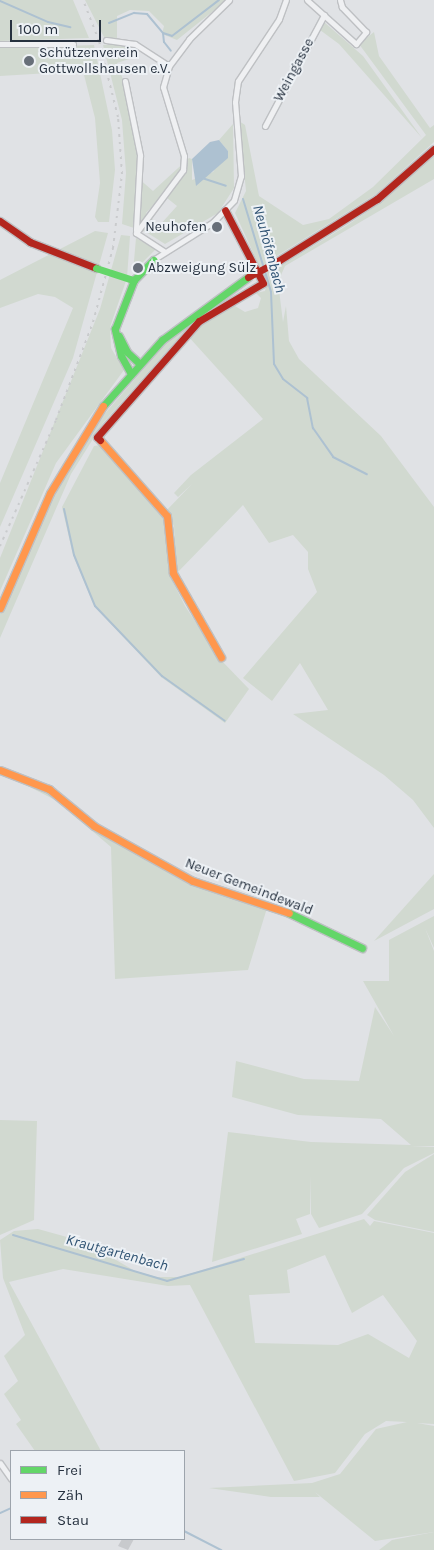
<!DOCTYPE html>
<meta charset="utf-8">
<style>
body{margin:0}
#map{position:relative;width:434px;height:1550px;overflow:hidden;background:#e0e2e5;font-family:Karla,sans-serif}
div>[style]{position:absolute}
.green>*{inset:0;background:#d1d9d0}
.water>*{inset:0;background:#adc1d1}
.stream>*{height:2px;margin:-1px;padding:0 1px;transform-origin:1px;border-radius:1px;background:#adc1d1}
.building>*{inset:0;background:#c8cacd}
.roads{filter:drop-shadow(1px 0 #bec0c3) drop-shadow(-1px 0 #bec0c3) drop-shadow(0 1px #bec0c3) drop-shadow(0 -1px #bec0c3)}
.street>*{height:5px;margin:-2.5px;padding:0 2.5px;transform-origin:2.5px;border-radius:2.5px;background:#eff0f2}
.fast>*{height:7px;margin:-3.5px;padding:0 3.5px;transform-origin:3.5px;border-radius:3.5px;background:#63d668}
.slow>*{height:7px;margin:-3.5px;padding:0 3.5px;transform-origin:3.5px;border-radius:3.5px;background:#ff974d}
.jam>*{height:7px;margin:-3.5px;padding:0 3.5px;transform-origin:3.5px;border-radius:3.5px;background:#b3261e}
.rail>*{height:2px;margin-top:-1px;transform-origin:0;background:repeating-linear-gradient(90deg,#c9cbcd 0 2.5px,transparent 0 7.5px)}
.fast-bridge>*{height:7px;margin:-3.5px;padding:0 3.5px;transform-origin:3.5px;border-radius:3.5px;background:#63d668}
.jam-bridge>*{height:7px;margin:-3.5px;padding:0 3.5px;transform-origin:3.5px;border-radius:3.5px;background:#b3261e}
.dots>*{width:14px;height:14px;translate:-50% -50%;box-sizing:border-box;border:2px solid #edf1f5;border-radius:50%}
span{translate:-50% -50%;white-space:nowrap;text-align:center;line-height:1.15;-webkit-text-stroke:4px #edf1f5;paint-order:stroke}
.poi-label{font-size:14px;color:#26313f}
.left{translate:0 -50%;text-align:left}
.right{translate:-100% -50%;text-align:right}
.street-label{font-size:14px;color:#26313f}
.water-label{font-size:15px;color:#305373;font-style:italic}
.legend{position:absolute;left:10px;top:1450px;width:175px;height:90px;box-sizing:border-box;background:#edf1f5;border:1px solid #9da4ac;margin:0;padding:6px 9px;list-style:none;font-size:15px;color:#26313f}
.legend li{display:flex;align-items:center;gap:10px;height:25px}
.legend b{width:25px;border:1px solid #9da4ac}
.scale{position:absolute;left:10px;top:20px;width:91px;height:22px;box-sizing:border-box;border:2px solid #26313f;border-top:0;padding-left:6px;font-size:15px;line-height:18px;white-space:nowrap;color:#26313f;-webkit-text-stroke:4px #edf1f5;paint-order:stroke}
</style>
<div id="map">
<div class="green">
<i style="clip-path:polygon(0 0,73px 0,89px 38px,0 41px)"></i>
<i style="clip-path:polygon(85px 0,227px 0,177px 40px,162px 34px,164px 26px,149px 11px,130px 10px,117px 16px,117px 39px,105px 39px)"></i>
<i style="clip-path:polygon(324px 22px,363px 56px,422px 138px,339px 44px,320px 30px)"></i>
<i style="clip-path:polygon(374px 32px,379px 56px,430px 128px,434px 125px,434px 142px,376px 194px,267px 262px,272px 271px,346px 226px,383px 201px,434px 153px,434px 179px,285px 266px,278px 282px,283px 322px,286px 306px,289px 341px,299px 359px,381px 436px,434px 507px,434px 828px,413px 800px,384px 775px,293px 714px,328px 710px,300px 663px,272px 701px,243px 678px,317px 592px,308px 569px,308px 552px,293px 535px,269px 543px,243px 505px,176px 574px,174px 526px,165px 512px,192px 484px,178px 497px,174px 493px,191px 475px,263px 419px,187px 335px,236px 300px,235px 306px,245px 312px,258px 308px,261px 298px,256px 293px,265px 291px,267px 283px,235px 213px,246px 191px,239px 121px,245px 125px,259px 196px,303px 225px,329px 219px,373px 187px,426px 135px,359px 44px)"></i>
<i style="clip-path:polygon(evenodd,121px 44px,136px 47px,138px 56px,117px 63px,126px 88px,138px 154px,137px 177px,153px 191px,189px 158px,192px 159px,192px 180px,213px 172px,228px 151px,219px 140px,233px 124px,234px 188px,218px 213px,165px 244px,146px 232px,122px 224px,126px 173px,122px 120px,103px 45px,121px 44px,167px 198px,177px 206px,159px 226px,146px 213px,158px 200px,167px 198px)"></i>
<i style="clip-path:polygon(94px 45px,112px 130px,115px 170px,109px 222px,98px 222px,95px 217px,100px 183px,95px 118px,83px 71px,0 76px,0 48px)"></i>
<i style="clip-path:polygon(95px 231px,108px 233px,73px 358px,0 527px,0 483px,73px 308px,55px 297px,38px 294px,0 308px,0 280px)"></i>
<i style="clip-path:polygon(121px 235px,130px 236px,127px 278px,110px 327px,111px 348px,124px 370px,56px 463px,0 591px,0 558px,100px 309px)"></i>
<i style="clip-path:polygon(136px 238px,156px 249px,133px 272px)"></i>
<i style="clip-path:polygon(257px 279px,190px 325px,103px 423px,71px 474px,0 638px,0 614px,52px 495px,87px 434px,176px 332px)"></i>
<i style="clip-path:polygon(100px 445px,167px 523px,170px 576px,185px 606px,220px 659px,249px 689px,225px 723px,161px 677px,94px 606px,73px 555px,62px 507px,94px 446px)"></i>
<i style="clip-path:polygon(18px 781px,42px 787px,113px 841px,187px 883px,267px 908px,248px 970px,115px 979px,111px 847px,57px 801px)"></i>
<i style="clip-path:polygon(434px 874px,434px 909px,374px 941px)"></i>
<i style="clip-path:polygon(434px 916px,434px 948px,425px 928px,434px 951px,434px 1146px,410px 1147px,434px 1147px,434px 1153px,404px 1168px,362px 1214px,319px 1228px,311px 1214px,310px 1176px,310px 1214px,296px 1219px,302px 1234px,212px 1262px,228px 1132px,311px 1142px,411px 1145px,381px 1119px,298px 1115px,232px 1097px,236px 1061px,304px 1079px,359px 1081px,375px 1007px,394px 1036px,363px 981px,389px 981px,389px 940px)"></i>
<i style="clip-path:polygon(0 1120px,37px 1121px,34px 1220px,0 1235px)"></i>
<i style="clip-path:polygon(434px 1154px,434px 1232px,375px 1220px,367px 1215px,405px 1172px)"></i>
<i style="clip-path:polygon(evenodd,364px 1219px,370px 1226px,374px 1221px,434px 1233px,434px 1424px,417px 1423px,434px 1426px,434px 1532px,375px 1541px,315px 1492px,320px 1497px,271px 1497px,209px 1488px,312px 1483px,340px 1474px,376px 1429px,407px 1422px,386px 1421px,365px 1434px,335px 1473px,294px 1481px,190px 1285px,168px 1286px,63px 1269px,9px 1282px,101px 1451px,35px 1451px,16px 1424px,21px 1420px,4px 1394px,18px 1381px,4px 1356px,25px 1335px,3px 1278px,0 1240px,14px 1231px,38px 1229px,85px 1242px,135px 1271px,157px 1277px,180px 1277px,364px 1219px,325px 1255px,352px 1313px,383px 1295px,417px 1341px,409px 1358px,368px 1334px,338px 1345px,255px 1343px,249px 1295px,290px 1293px,287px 1270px,325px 1255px)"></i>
<i style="clip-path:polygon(434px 1532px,434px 1550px,379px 1550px,392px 1540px)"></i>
</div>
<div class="water">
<i style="clip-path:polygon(219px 140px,228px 151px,228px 158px,196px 186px,192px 159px,210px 142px)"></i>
</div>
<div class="stream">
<i style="left:0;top:1px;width:52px;rotate:23.6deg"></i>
<i style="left:48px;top:22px;width:23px;rotate:13deg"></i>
<i style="left:109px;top:23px;width:27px;rotate:-22deg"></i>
<i style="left:134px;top:13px;width:13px;rotate:4deg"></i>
<i style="left:147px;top:14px;width:25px;rotate:50deg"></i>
<i style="left:163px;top:33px;width:9px;rotate:18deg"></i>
<i style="left:172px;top:36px;width:59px;rotate:-37.5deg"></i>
<i style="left:163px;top:33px;width:9px;rotate:84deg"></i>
<i style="left:164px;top:42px;width:11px;rotate:52deg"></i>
<i style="left:202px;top:178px;width:25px;rotate:18deg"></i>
<i style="left:243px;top:199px;width:97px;rotate:73.2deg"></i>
<i style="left:271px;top:292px;width:72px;rotate:87.6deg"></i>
<i style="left:274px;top:364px;width:17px;rotate:59deg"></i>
<i style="left:283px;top:379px;width:31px;rotate:38deg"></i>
<i style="left:307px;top:398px;width:31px;rotate:79deg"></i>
<i style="left:313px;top:428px;width:35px;rotate:55deg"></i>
<i style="left:333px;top:457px;width:38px;rotate:27deg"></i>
<i style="left:64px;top:509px;width:47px;rotate:77.7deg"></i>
<i style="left:74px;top:555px;width:55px;rotate:67.6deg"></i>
<i style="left:95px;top:606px;width:97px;rotate:46.3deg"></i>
<i style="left:162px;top:676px;width:77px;rotate:35.5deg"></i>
<i style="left:13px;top:1235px;width:161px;rotate:16.6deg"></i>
<i style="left:167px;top:1281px;width:80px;rotate:-15.9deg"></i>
<i style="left:0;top:1513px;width:12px;rotate:-24deg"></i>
<i style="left:184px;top:1531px;width:42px;rotate:27.2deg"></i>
</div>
<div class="building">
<i style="clip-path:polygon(122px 1539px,134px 1539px,128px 1550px,118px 1546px)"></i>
</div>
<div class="roads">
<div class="street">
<i style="left:307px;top:0;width:66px;rotate:41.9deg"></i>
<i style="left:356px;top:44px;width:16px;rotate:-50deg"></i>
<i style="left:366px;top:32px;width:35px;rotate:-134deg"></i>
<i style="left:342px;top:7px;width:7px;rotate:-106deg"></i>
<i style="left:106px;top:40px;width:29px;rotate:8deg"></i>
<i style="left:135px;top:44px;width:40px;rotate:32.9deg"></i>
<i style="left:0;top:44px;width:73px"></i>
<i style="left:125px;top:81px;width:76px;rotate:78.5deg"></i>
<i style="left:140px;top:155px;width:75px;rotate:93.1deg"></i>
<i style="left:265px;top:126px;width:126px;rotate:-62deg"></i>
<i style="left:136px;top:233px;width:79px;rotate:-53.3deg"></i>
<i style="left:183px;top:170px;width:14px;rotate:-86deg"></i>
<i style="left:184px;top:156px;width:72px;rotate:-106.9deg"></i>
<i style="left:163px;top:87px;width:22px;rotate:-74deg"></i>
<i style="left:169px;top:66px;width:34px;rotate:-53deg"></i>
<i style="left:189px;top:39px;width:56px;rotate:-44.3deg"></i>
<i style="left:136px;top:233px;width:33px;rotate:33deg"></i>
<i style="left:153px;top:260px;width:71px;rotate:-32.3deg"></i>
<i style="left:213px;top:222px;width:30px;rotate:-46deg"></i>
<i style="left:234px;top:200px;width:25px;rotate:-74deg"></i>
<i style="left:241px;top:176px;width:74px;rotate:-94.6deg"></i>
<i style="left:235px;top:102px;width:21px;rotate:-82deg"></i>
<i style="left:238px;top:81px;width:74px;rotate:-56.5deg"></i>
<i style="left:279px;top:19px;width:20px;rotate:-70deg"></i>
<i style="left:0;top:1463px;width:19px;rotate:55deg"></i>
</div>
<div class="fast">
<i style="left:119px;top:336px;width:18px;rotate:63deg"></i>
<i style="left:127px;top:352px;width:16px;rotate:43deg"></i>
<i style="left:130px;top:372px;width:18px;rotate:-119deg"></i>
<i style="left:121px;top:356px;width:28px;rotate:-103deg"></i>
<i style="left:115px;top:329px;width:53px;rotate:-68.8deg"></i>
<i style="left:134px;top:280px;width:28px;rotate:-46deg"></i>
<i style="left:103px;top:406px;width:89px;rotate:-48.2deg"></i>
<i style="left:162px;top:340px;width:107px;rotate:-36.2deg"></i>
<i style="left:289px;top:913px;width:81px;rotate:25.6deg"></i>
</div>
<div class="slow">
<i style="left:100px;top:440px;width:101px;rotate:48.6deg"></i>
<i style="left:167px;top:516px;width:57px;rotate:84deg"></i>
<i style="left:173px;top:573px;width:97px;rotate:60.3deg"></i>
<i style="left:0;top:608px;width:125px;rotate:-66.5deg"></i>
<i style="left:50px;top:493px;width:102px;rotate:-58.7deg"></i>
<i style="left:0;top:770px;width:53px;rotate:21.2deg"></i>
<i style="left:49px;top:789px;width:58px;rotate:39.4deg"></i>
<i style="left:94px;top:826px;width:113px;rotate:29.1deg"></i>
<i style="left:193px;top:881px;width:101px;rotate:18.4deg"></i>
</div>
<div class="jam">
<i style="left:0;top:221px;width:37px;rotate:35deg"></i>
<i style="left:30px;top:242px;width:71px;rotate:21.5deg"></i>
<i style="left:278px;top:261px;width:117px;rotate:-32.1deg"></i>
<i style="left:377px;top:199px;width:76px;rotate:-41.3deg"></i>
<i style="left:100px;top:440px;width:4px;rotate:-135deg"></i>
<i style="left:97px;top:437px;width:154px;rotate:-48.7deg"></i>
<i style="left:199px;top:321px;width:74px;rotate:-30.7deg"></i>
<i style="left:263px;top:283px;width:82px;rotate:-117.5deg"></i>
</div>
</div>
<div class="rail">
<i style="left:0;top:546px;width:138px;rotate:-66deg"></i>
<i style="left:56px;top:420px;width:105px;rotate:-69.3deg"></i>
<i style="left:93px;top:322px;width:77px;rotate:-74.9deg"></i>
<i style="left:113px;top:248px;width:75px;rotate:-83.1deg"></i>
<i style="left:122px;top:174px;width:57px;rotate:-94deg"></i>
<i style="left:118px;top:117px;width:78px;rotate:-104deg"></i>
<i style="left:99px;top:41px;width:44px;rotate:-111.3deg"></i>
</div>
<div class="fast-bridge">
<i style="left:96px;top:268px;width:40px;rotate:18deg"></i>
</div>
<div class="jam-bridge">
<i style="left:248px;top:277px;width:34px;rotate:-28deg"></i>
</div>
<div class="dots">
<i style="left:29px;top:61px;background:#676f79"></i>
<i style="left:217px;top:227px;background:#676f79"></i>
<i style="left:138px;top:268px;background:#676f79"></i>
</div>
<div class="poi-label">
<span class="left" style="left:39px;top:61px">Schützenverein<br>Gottwollshausen e.V.</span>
<span class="right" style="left:207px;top:227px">Neuhofen</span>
<span class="left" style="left:148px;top:268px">Abzweigung Sülz</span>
</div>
<div class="street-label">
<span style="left:294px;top:70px;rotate:-62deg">Weingasse</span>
<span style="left:249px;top:887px;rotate:21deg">Neuer Gemeindewald</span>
</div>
<div class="water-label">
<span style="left:269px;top:249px;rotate:75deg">Neuhöfenbach</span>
<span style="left:117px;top:1253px;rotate:15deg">Krautgartenbach</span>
</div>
<ul class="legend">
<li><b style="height:6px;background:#63d668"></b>Frei</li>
<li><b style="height:6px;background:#ff974d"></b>Zäh</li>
<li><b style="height:6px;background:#b3261e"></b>Stau</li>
</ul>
<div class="scale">100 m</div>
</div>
